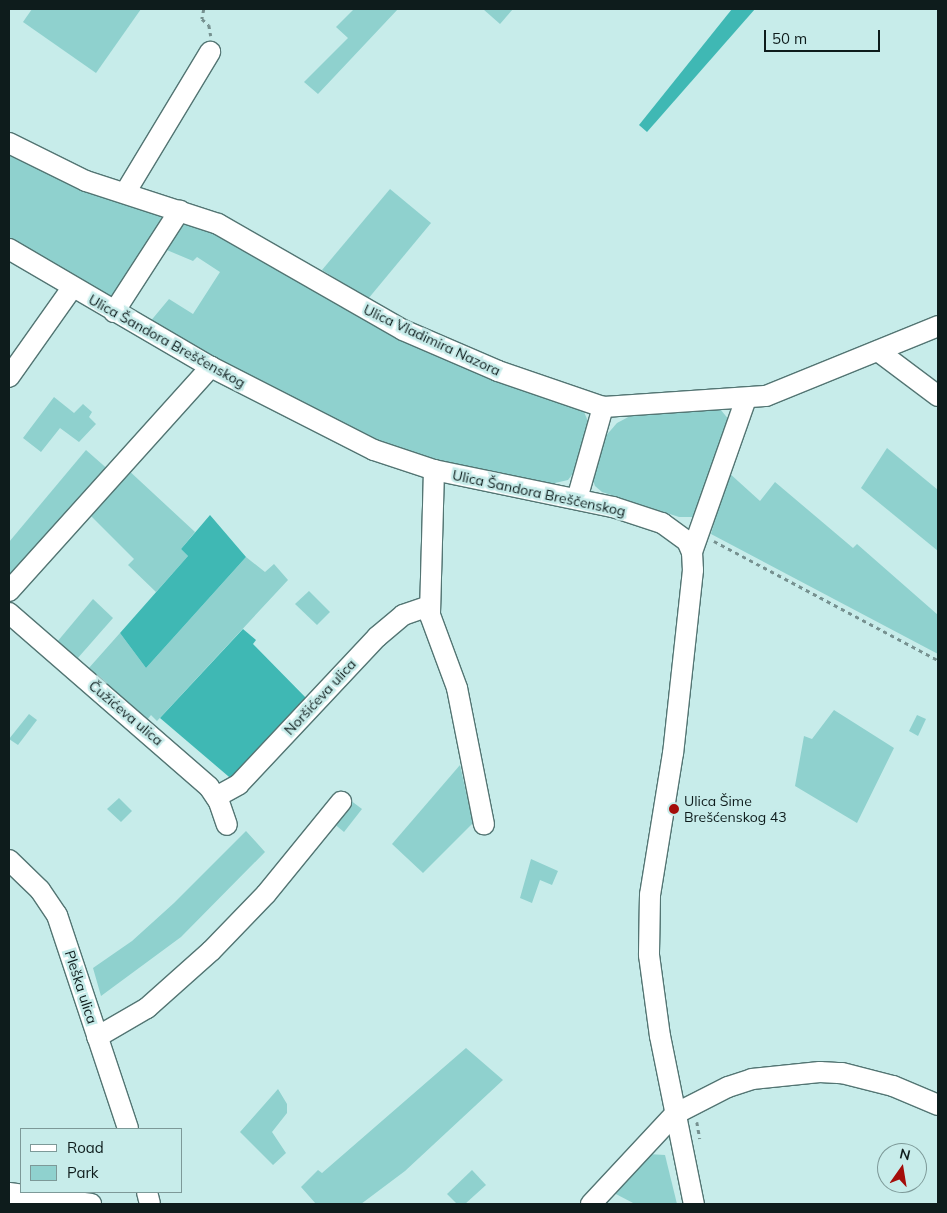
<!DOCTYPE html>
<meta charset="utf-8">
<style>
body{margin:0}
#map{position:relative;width:947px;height:1213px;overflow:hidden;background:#c7ecea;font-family:Mulish,sans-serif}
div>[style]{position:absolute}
.green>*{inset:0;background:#8fd1ce}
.forest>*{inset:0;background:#3fb8b4}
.path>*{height:2.5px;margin-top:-1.25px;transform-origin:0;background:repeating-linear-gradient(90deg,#769190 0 4px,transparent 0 8px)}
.roads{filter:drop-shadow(1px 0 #537573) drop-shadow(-1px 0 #537573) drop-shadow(0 1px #537573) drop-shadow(0 -1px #537573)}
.minor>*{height:20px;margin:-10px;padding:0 10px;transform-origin:10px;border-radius:10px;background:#fff}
.dots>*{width:14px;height:14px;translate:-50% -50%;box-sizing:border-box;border:2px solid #c7ecea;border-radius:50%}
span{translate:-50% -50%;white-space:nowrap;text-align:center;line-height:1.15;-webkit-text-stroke:5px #c7ecea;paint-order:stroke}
.street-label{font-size:14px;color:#0e1c1c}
.poi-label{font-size:14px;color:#0e1c1c}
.left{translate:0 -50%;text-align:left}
.frame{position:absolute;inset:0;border:10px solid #0e1c1c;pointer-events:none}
.legend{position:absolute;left:20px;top:1128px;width:162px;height:65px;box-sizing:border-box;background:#c7ecea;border:1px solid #7d9998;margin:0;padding:6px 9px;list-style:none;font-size:15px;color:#0e1c1c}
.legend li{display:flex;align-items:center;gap:10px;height:25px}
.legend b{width:25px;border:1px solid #7d9998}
.north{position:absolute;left:877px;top:1143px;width:50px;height:50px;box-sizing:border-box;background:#c7ecea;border:1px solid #7d9998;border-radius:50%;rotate:13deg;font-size:14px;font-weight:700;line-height:20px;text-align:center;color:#0e1c1c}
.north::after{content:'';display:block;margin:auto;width:18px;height:22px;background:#a40d0a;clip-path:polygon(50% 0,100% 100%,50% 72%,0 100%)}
.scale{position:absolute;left:764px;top:30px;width:116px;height:22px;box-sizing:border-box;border:2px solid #0e1c1c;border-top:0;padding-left:6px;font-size:15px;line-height:18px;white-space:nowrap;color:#0e1c1c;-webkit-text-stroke:4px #c7ecea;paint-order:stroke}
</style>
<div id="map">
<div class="green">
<i style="clip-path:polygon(32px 9px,141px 9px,96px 73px,23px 22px)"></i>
<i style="clip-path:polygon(354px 9px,398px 9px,318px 94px,304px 82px,348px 38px,336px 27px)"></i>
<i style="clip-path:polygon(483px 9px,513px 9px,500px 24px)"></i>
<i style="clip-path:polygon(9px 151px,162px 214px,164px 221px,114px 296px,110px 297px,9px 239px)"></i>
<i style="clip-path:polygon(390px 189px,431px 223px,368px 299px,322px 270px)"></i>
<i style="clip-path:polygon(190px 222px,584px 412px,591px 428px,579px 473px,574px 472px,568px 480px,555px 483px,552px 487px,395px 450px,350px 429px,149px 323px,169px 299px,193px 314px,220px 272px,197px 257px,193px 261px,162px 248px,176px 229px)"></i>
<i style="clip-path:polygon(54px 397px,74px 413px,83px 404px,92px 412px,89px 417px,96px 424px,79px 442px,60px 428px,41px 452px,23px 438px)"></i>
<i style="clip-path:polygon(714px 407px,720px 409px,730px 421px,693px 517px,679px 517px,602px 492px,595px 486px,592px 478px,604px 438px,617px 423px,636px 413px)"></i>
<i style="clip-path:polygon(887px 448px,938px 490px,938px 551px,861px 488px)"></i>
<i style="clip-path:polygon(86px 450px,111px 472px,9px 583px,9px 542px)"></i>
<i style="clip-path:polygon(126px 468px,195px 532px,181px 549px,188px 556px,156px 592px,128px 565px,134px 559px,88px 513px)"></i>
<i style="clip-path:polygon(728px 472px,760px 501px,775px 482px,853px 548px,857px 544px,938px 615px,938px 654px,711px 534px,716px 516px,712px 515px)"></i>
<i style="clip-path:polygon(246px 557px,265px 572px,274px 564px,288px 580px,157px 721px,151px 715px,147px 720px,88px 669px,120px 633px,146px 668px)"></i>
<i style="clip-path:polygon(309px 591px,330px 612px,317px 625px,295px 604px)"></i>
<i style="clip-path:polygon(93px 599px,113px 618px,77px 659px,57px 642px)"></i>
<i style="clip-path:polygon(834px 710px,894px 748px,857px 823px,795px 786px,804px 736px,812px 739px)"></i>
<i style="clip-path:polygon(29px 714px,37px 720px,18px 745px,9px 739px)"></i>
<i style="clip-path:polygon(917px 715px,926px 719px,918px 736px,909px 731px)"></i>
<i style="clip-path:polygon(460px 765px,473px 823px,423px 873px,392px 844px)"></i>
<i style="clip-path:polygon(119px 798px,132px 811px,121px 822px,107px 809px)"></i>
<i style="clip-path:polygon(350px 800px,362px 809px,344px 832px,332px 822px)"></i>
<i style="clip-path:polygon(246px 831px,265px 852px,181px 937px,101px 996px,93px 968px,132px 941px,174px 903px)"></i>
<i style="clip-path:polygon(531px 859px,558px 871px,552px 885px,540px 880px,532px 903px,520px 898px)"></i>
<i style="clip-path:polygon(466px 1048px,503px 1080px,405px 1171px,361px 1204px,316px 1204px,301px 1187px,318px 1170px,322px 1173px)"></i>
<i style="clip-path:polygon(278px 1089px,287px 1104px,287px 1113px,272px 1132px,286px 1153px,273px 1165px,240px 1132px)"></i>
<i style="clip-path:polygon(648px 1154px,665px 1155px,677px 1204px,635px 1204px,612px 1192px)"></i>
<i style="clip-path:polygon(472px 1170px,486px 1185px,465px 1204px,457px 1204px,447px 1194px)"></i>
</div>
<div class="forest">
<i style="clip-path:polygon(732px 9px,755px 9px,647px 132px,639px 125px)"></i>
<i style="clip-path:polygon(210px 515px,246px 557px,146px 668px,120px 633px,188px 556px,181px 549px)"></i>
<i style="clip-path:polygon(243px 629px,256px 640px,253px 644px,309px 701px,235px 782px,160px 718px)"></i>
</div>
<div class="path">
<i style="left:204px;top:9px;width:10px;rotate:101deg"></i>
<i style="left:202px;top:19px;width:9px;rotate:41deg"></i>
<i style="left:209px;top:25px;width:11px;rotate:80deg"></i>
<i style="left:714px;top:541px;width:254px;rotate:28deg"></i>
<i style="left:697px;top:1122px;width:17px;rotate:80deg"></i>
</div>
<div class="roads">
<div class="minor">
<i style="left:9px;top:143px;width:86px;rotate:26.3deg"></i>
<i style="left:86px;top:181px;width:139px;rotate:18deg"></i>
<i style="left:218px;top:224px;width:213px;rotate:29.8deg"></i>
<i style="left:403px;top:330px;width:103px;rotate:23.3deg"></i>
<i style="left:498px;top:371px;width:111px;rotate:18.9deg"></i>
<i style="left:603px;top:407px;width:163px;rotate:-3.9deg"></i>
<i style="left:766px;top:396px;width:186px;rotate:-22.1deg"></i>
<i style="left:125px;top:193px;width:165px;rotate:-58.9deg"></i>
<i style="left:9px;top:249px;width:234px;rotate:30.3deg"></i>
<i style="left:211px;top:367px;width:183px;rotate:27deg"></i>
<i style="left:374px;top:450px;width:63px;rotate:18.4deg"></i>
<i style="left:434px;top:470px;width:183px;rotate:11.7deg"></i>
<i style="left:613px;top:507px;width:52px;rotate:18.1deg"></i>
<i style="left:662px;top:523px;width:31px;rotate:36deg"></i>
<i style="left:687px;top:541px;width:12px;rotate:66deg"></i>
<i style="left:692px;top:552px;width:18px;rotate:87deg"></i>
<i style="left:693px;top:570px;width:184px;rotate:96.2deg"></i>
<i style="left:673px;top:753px;width:144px;rotate:99.2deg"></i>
<i style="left:650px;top:895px;width:60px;rotate:91deg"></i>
<i style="left:649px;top:955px;width:82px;rotate:82.3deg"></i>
<i style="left:660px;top:1036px;width:171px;rotate:78.6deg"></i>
<i style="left:114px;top:312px;width:121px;rotate:-57.1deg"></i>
<i style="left:878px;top:351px;width:75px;rotate:36.9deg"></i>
<i style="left:9px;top:377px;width:109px;rotate:-54.7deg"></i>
<i style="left:434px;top:470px;width:145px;rotate:91.6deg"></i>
<i style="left:430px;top:615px;width:78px;rotate:69.7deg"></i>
<i style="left:457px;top:688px;width:139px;rotate:78.8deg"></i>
<i style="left:577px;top:499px;width:96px;rotate:-74.2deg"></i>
<i style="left:692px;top:552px;width:162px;rotate:-70.6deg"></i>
<i style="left:9px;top:591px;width:302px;rotate:-48deg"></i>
<i style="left:9px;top:613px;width:265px;rotate:41deg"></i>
<i style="left:209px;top:787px;width:18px;rotate:56deg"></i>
<i style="left:219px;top:802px;width:24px;rotate:71deg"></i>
<i style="left:216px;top:797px;width:26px;rotate:-29deg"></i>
<i style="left:239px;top:784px;width:202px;rotate:-46.8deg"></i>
<i style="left:377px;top:637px;width:34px;rotate:-40deg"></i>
<i style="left:403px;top:615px;width:28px;rotate:-19deg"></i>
<i style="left:9px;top:860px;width:43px;rotate:44.1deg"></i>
<i style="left:40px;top:890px;width:30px;rotate:56deg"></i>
<i style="left:57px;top:915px;width:225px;rotate:71.6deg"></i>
<i style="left:97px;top:1037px;width:58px;rotate:-30.1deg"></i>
<i style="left:147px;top:1008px;width:86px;rotate:-41.7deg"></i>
<i style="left:211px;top:951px;width:79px;rotate:-46deg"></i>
<i style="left:266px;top:894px;width:119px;rotate:-50.8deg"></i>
<i style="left:147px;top:1192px;width:12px;rotate:76deg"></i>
<i style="left:9px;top:1193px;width:83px;rotate:7.6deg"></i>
<i style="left:591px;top:1204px;width:123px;rotate:-47deg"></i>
<i style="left:675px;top:1114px;width:59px;rotate:-27deg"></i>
<i style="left:728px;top:1087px;width:25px;rotate:-18deg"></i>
<i style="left:752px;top:1079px;width:68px;rotate:-5.9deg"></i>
<i style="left:820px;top:1072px;width:22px;rotate:3deg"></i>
<i style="left:842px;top:1073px;width:53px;rotate:14.3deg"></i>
<i style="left:893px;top:1086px;width:49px;rotate:22.9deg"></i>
</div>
</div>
<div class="dots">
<i style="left:674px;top:809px;background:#a40d0a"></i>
</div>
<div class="street-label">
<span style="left:432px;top:340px;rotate:25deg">Ulica Vladimira Nazora</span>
<span style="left:167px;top:341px;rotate:29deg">Ulica Šandora Breščenskog</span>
<span style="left:539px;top:493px;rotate:12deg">Ulica Šandora Breščenskog</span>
<span style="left:320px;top:697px;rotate:-47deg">Noršićeva ulica</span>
<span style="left:126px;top:713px;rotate:40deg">Čužićeva ulica</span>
<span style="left:81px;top:987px;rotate:72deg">Pleška ulica</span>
</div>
<div class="poi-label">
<span class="left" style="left:684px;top:809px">Ulica Šime<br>Brešćenskog 43</span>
</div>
<div class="frame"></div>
<ul class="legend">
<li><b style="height:6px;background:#fff"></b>Road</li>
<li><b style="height:14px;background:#8fd1ce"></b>Park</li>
</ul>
<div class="north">N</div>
<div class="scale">50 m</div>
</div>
